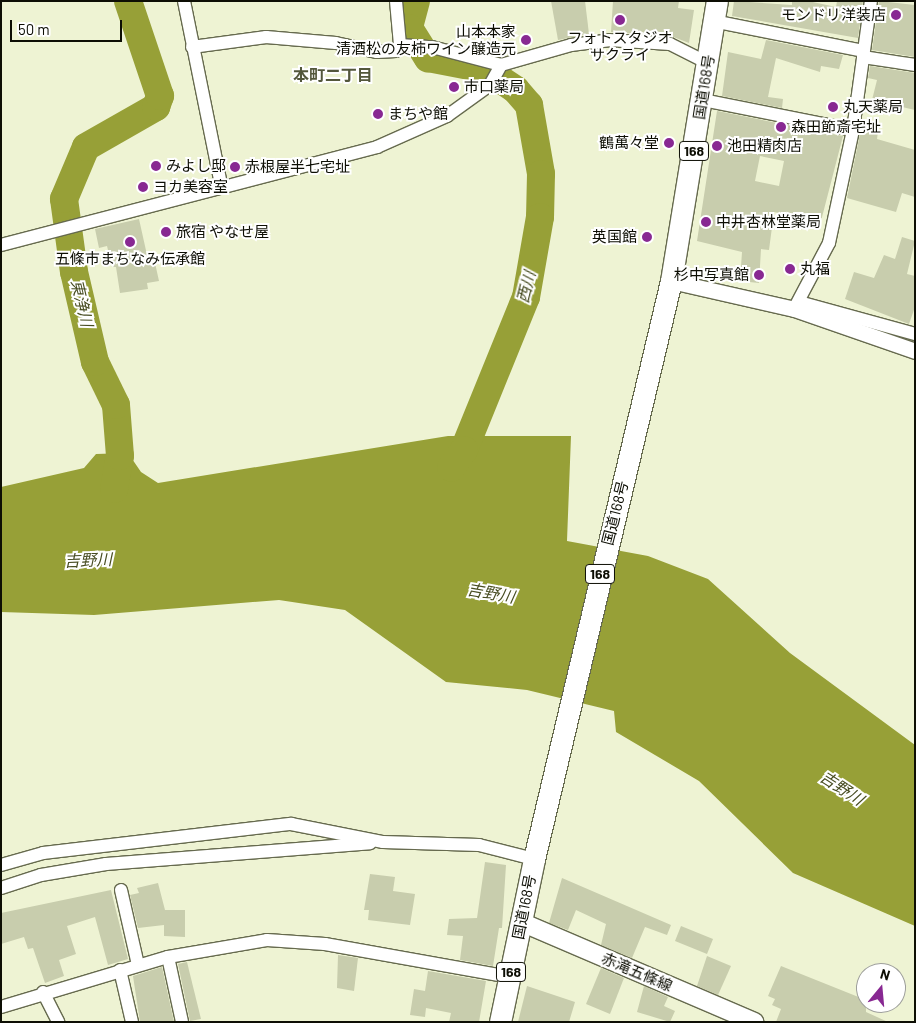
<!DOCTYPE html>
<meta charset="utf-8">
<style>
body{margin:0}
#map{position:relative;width:916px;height:1023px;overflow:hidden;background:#eef3d3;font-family:Barlow,"Noto Sans JP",sans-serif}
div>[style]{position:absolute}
.water>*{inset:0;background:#97a037}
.river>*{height:28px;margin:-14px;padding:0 14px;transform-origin:14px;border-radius:14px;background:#97a037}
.building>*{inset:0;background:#c8cdad}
.roads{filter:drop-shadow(1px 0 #666a4e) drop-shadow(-1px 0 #666a4e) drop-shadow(0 1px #666a4e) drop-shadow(0 -1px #666a4e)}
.minor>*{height:12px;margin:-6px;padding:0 6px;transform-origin:6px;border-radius:6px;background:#fff}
.tertiary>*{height:15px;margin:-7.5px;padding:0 7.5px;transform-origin:7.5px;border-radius:7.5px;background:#fff}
.secondary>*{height:18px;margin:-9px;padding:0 9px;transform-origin:9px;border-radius:9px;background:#fff}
.trunk>*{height:21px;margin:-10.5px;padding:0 10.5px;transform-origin:10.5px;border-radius:10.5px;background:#fff}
.dots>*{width:14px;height:14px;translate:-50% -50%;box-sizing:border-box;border:2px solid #fff;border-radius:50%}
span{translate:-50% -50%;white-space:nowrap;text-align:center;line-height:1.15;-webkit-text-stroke:4px #fff;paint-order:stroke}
.shield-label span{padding:1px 4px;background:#fff;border:1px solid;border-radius:4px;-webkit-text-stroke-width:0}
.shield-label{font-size:14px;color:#0d0e04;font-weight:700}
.poi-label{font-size:15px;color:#0d0e04}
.right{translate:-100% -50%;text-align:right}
.left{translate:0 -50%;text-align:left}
.street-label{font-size:15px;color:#0d0e04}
.neighbourhood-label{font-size:16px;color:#53573b;font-weight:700}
.water-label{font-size:16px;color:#484d22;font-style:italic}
.frame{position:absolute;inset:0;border:2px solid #0d0e04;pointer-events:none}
.north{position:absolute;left:856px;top:963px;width:50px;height:50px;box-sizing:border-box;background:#fff;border:1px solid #9e9f9b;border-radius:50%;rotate:17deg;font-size:14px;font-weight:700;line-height:20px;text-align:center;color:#0d0e04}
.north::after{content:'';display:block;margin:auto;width:18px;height:22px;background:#882892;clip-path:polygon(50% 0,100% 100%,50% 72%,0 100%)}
.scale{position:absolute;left:10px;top:20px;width:112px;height:22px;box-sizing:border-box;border:2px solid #0d0e04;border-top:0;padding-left:6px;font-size:15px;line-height:18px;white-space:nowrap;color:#0d0e04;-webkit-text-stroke:4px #fff;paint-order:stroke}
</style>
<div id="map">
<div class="water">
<i style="clip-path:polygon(448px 436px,571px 436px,567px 541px,648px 556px,708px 579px,790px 653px,915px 745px,915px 926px,793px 873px,699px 781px,616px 732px,614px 711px,527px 690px,446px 682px,345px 610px,279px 600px,94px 615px,1px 612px,1px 487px,84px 468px,96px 454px,128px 453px,141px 472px,158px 483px)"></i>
</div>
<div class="river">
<i style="left:416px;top:1px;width:28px;rotate:105deg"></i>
<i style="left:409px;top:28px;width:36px;rotate:58deg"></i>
<i style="left:428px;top:58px;width:58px;rotate:10.9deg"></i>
<i style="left:485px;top:69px;width:37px;rotate:34deg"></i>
<i style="left:516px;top:90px;width:20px;rotate:49deg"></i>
<i style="left:529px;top:105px;width:70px;rotate:80.1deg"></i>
<i style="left:541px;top:174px;width:43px;rotate:91.3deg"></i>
<i style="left:540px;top:217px;width:81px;rotate:99.9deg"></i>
<i style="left:526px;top:297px;width:165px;rotate:112.1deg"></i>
<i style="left:464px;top:450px;width:22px;rotate:126deg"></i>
<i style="left:114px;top:489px;width:34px;rotate:-80deg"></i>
<i style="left:120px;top:456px;width:51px;rotate:-94.5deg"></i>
<i style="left:116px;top:405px;width:48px;rotate:-116deg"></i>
<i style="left:95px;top:362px;width:92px;rotate:-103.1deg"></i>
<i style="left:74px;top:272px;width:74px;rotate:-97.8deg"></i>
<i style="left:64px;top:199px;width:56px;rotate:-67.1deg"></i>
<i style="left:86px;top:147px;width:81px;rotate:-29.7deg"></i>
<i style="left:156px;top:107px;width:12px;rotate:-70deg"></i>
<i style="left:160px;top:96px;width:100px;rotate:-108.6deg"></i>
</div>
<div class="building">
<i style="clip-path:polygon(551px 1px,585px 1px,589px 34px,558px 40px)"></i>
<i style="clip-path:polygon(613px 1px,679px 1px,678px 8px,694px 10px,689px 43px,671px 36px,611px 32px)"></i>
<i style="clip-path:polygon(734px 1px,792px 5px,792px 1px,808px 1px,836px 7px,837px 1px,863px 1px,858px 38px,732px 16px)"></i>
<i style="clip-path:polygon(879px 1px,915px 5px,915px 57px,872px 50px)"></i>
<i style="clip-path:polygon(766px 40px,843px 55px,839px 69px,821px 66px,820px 72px,776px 58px,768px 97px,783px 99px,782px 108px,722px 96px,728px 52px,761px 59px)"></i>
<i style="clip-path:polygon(870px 66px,915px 73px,915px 110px,872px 100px,877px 80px,868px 78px)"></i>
<i style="clip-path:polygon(evenodd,717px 111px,843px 136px,821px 221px,774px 212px,769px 250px,761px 249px,759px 283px,740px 281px,742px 252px,697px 241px,717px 111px,760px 156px,784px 161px,779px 186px,755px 181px,760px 156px)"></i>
<i style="clip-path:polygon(861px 129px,878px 131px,877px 139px,915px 150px,915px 197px,902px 193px,896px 212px,847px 198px)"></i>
<i style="clip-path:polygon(139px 219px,149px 264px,155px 263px,159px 281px,147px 283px,148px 289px,120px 293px,116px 267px,112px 267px,107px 246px,99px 248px,95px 229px)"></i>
<i style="clip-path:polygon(902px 237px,915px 241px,907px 274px,915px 276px,915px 307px,909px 324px,845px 299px,854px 272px,874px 278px,884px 255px,895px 259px)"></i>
<i style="clip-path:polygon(485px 862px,506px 865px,502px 928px,499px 928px,493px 966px,460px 960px,463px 936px,447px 935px,449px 919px,477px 918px)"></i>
<i style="clip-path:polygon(370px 874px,395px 877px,393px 891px,415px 894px,410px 925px,368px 920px,369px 910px,364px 910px)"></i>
<i style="clip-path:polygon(562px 878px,671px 925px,667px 935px,645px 927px,632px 958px,601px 945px,606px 924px,576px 910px,568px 930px,549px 923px)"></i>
<i style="clip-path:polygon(158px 883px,165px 910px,185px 910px,185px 937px,164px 936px,164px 925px,138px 928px,130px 895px,139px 893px,137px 888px)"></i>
<i style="clip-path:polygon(111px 890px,128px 959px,108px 965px,95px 917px,67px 926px,76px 954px,59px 960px,64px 976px,45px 983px,33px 948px,28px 949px,24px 937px,1px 944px,1px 913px)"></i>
<i style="clip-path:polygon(681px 926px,713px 939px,707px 954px,675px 941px)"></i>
<i style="clip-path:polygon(338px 955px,358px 958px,354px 991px,337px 988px)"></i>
<i style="clip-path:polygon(707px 956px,731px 966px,718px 995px,697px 986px)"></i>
<i style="clip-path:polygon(187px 962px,201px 1019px,190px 1021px,178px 964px)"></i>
<i style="clip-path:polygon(781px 966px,866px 1000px,866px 1012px,888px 1022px,776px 1022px,781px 1009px,772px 1005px,775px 999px,768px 996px)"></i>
<i style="clip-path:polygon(162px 967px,174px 1022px,140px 1022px,133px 976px)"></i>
<i style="clip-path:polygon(601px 968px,624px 978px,610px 1014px,586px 1004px)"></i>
<i style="clip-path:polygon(428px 971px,486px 981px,479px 1022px,449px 1022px,451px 1013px,426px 1008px,425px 1017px,410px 1015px,414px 989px,425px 991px)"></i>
<i style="clip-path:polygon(527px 986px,575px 1002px,569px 1022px,518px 1022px)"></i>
<i style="clip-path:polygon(644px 986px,668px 997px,664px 1006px,675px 1011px,670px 1022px,637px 1012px)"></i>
</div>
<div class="roads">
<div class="minor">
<i style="left:184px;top:1px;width:188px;rotate:78.6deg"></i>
<i style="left:396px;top:1px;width:44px;rotate:84.8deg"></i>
<i style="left:713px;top:21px;width:153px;rotate:11.3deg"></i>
<i style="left:400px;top:45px;width:32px;rotate:4deg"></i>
<i style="left:432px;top:47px;width:71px;rotate:14.6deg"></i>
<i style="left:501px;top:65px;width:73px;rotate:-15.9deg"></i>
<i style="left:571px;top:45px;width:38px;rotate:-7deg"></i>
<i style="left:609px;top:40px;width:61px;rotate:3.8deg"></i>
<i style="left:670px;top:44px;width:42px;rotate:26.6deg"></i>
<i style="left:192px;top:47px;width:75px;rotate:-7.7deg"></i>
<i style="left:266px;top:37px;width:70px;rotate:4.9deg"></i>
<i style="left:336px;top:43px;width:42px;rotate:12.4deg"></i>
<i style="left:377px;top:52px;width:19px;rotate:-3deg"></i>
<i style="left:396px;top:51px;width:7px;rotate:-56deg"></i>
<i style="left:863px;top:57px;width:53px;rotate:8.7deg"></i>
<i style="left:703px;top:100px;width:153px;rotate:11.3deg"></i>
<i style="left:1px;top:245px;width:389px;rotate:-14.6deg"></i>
<i style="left:377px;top:147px;width:77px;rotate:-23.9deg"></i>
<i style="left:447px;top:116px;width:53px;rotate:-35.8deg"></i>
<i style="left:490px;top:85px;width:23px;rotate:-61deg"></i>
<i style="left:799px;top:302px;width:120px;rotate:15.4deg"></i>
<i style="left:794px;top:309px;width:75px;rotate:-62.1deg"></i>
<i style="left:829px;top:243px;width:116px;rotate:-78deg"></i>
<i style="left:853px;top:130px;width:130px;rotate:-82.1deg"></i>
<i style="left:1px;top:865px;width:44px;rotate:-15.9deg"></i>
<i style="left:43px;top:853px;width:250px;rotate:-6.7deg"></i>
<i style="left:291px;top:824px;width:94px;rotate:11.1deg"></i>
<i style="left:383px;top:842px;width:96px;rotate:1.8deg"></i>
<i style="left:479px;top:845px;width:57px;rotate:14.3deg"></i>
<i style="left:1px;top:888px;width:42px;rotate:-18deg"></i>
<i style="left:41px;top:875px;width:66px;rotate:-9.6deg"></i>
<i style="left:106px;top:864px;width:265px;rotate:-4.5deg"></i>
<i style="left:121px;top:890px;width:77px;rotate:77.2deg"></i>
<i style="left:168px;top:957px;width:66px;rotate:77.8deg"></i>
<i style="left:120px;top:970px;width:53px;rotate:77deg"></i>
<i style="left:43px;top:992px;width:34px;rotate:63deg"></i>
<i style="left:1px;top:1007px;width:174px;rotate:-16.7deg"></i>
<i style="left:168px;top:957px;width:100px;rotate:-9.7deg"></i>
<i style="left:267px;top:940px;width:58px;rotate:3.9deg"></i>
<i style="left:325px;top:944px;width:188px;rotate:10.1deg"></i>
</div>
<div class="tertiary">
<i style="left:671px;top:281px;width:126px;rotate:12.8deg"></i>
<i style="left:794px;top:309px;width:128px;rotate:19.1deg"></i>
</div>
<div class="secondary">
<i style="left:521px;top:922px;width:254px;rotate:23.2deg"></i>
</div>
<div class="trunk">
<i style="left:500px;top:1022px;width:167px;rotate:-78.2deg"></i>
<i style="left:534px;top:859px;width:594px;rotate:-76.67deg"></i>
<i style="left:671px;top:281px;width:284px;rotate:-80.7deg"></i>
</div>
</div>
<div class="dots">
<i style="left:896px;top:15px;background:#882892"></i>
<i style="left:620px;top:20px;background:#882892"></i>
<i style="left:526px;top:40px;background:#882892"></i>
<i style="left:454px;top:87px;background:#882892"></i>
<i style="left:833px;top:107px;background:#882892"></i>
<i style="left:378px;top:114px;background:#882892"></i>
<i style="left:781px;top:127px;background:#882892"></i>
<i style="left:669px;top:143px;background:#882892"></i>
<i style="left:717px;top:146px;background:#882892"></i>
<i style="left:156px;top:166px;background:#882892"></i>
<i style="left:235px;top:167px;background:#882892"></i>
<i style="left:143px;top:187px;background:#882892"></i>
<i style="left:706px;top:222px;background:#882892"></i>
<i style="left:166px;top:232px;background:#882892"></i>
<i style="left:647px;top:237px;background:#882892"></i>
<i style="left:130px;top:242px;background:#882892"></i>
<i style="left:790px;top:269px;background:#882892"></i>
<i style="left:759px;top:275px;background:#882892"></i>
</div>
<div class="shield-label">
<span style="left:694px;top:151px">168</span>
<span style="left:600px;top:574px">168</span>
<span style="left:511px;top:972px">168</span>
</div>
<div class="poi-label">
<span class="right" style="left:886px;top:15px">モンドリ洋装店</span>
<span class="right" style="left:516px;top:40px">山本本家<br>清酒松の友柿ワイン醸造元</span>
<span style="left:620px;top:46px">フォトスタジオ<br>サクライ</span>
<span class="left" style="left:464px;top:87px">市口薬局</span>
<span class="left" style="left:843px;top:107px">丸天薬局</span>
<span class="left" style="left:388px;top:114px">まちや館</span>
<span class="left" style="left:791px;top:127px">森田節斎宅址</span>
<span class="right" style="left:659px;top:143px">鶴萬々堂</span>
<span class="left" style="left:727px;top:146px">池田精肉店</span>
<span class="left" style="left:166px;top:166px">みよし邸</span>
<span class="left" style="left:245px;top:167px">赤根屋半七宅址</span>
<span class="left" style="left:153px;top:187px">ヨカ美容室</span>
<span class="left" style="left:716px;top:222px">中井杏林堂薬局</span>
<span class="left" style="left:176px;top:232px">旅宿 やなせ屋</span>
<span class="right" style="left:637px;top:237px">英国館</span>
<span style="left:130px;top:259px">五條市まちなみ伝承館</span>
<span class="left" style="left:800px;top:269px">丸福</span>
<span class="right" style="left:749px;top:275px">杉中写真館</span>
</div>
<div class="street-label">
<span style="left:704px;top:87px;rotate:-81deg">国道168号</span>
<span style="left:615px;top:513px;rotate:-76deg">国道168号</span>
<span style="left:524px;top:907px;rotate:-79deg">国道168号</span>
<span style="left:637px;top:972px;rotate:23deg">赤滝五條線</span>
</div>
<div class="neighbourhood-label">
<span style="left:333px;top:75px">本町二丁目</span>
</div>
<div class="water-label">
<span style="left:526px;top:287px;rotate:-76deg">西川</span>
<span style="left:82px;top:303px;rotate:77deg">東浄川</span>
<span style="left:88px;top:560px;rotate:-2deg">吉野川</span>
<span style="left:491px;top:593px;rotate:10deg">吉野川</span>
<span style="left:842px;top:788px;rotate:33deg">吉野川</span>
</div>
<div class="frame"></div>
<div class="north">N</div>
<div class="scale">50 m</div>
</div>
